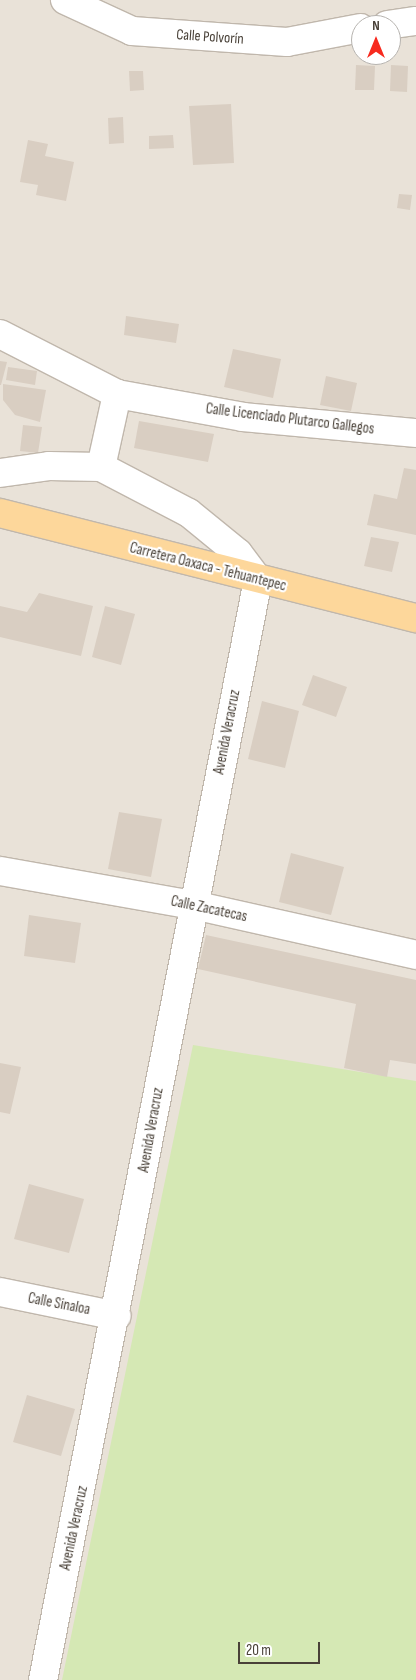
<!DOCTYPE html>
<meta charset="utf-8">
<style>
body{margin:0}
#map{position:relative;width:416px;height:1680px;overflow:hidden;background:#f5f0ea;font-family:"Sofia Sans Condensed",sans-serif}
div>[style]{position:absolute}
.residential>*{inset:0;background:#e9e2d8}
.green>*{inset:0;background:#d5e8b4}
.building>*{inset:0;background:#d9cec2}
.roads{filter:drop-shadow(1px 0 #c0b7ac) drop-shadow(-1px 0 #c0b7ac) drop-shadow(0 1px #c0b7ac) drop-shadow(0 -1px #c0b7ac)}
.minor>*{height:28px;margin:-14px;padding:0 14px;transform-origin:14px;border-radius:14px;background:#fff}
.major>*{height:28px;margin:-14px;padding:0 14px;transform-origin:14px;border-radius:14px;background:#fdd79b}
span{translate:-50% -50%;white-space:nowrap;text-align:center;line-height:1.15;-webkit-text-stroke:4.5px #fff;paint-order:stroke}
.street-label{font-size:15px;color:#494138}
.north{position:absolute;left:351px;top:15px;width:50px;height:50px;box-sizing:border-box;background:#fff;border:1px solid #b6b3af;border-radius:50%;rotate:0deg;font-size:14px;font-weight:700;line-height:20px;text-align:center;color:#494138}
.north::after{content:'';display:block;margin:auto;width:18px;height:22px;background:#f72a1f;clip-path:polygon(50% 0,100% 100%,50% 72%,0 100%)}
.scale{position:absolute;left:238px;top:1642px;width:82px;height:22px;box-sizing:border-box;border:2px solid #494138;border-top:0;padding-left:6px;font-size:15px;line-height:18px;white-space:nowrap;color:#494138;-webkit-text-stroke:4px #fff;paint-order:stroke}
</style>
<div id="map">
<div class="residential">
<i style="clip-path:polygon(evenodd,0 0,416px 0,416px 1680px,0 1680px,0 0,361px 25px,391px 25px,391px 55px,361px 55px,361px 25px)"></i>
</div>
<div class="green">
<i style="clip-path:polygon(193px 1045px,416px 1081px,416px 1680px,62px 1680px)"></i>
</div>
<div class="building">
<i style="clip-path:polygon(356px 65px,375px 66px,374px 90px,355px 90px)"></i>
<i style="clip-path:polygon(391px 65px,408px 66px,407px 92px,390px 91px)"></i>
<i style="clip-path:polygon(129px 71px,143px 71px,144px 90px,130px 91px)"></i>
<i style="clip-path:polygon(231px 104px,234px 163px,193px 165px,189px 106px)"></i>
<i style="clip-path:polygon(123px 117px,124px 143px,109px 144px,108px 118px)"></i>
<i style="clip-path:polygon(173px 135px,174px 148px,149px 149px,149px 136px)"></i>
<i style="clip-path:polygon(28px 140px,48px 144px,45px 156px,74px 162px,66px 201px,36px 195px,38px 185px,20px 182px)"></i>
<i style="clip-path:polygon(399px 194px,412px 195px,410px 210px,397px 208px)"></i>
<i style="clip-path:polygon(126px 316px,179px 324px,176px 343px,124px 335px)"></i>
<i style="clip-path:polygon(233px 349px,281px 359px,273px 398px,224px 387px)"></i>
<i style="clip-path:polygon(0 361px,7px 362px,1px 385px,0 385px)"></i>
<i style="clip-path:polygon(8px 367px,37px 371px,35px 385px,6px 380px)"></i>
<i style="clip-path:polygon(326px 376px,357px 383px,351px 411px,320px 405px)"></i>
<i style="clip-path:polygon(3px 384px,46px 390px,40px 422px,15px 415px,3px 400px)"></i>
<i style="clip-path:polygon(139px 421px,214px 434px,208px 462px,134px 448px)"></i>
<i style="clip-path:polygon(23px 425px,42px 427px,38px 453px,20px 451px)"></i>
<i style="clip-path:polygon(404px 468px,416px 470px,416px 535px,367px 525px,374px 494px,397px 499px)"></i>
<i style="clip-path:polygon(371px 537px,399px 542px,392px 572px,364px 566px)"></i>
<i style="clip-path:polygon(39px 593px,93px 606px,81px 656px,0 637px,0 606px,27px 612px)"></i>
<i style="clip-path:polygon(105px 606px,135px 614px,121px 665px,92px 657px)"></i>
<i style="clip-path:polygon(313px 675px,347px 687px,336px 717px,302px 705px)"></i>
<i style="clip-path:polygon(262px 701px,299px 711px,285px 768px,248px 759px)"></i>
<i style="clip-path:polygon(119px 812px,162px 819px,151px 877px,108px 869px)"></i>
<i style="clip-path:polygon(291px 853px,344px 867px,331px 915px,279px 902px)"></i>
<i style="clip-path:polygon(29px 915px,81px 923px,75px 963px,24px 956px)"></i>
<i style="clip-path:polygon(206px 935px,416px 980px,416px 1064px,390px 1060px,387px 1077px,344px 1068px,356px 1004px,198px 969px)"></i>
<i style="clip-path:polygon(0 1063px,21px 1067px,10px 1114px,0 1112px)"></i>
<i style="clip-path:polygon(29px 1184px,84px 1199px,69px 1253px,14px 1239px)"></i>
<i style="clip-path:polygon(27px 1395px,75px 1409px,61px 1456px,13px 1442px)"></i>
</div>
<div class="roads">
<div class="minor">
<i style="left:65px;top:0;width:74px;rotate:24.8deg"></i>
<i style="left:132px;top:31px;width:155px;rotate:4.1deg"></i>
<i style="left:287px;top:42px;width:75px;rotate:-10.7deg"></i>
<i style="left:387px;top:25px;width:29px;rotate:-8deg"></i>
<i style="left:0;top:334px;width:131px;rotate:27.1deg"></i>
<i style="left:117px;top:394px;width:128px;rotate:10.3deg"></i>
<i style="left:243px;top:417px;width:174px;rotate:5.3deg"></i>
<i style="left:101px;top:467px;width:75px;rotate:-77.6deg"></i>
<i style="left:0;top:473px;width:49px;rotate:-8.1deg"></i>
<i style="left:49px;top:466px;width:52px;rotate:1.1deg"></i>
<i style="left:101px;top:467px;width:99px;rotate:27.6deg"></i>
<i style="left:189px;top:513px;width:63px;rotate:39.2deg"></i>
<i style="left:238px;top:553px;width:34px;rotate:53deg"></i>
<i style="left:258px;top:580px;width:1121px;rotate:101.06deg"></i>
<i style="left:0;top:871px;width:196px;rotate:10deg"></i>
<i style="left:193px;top:905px;width:229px;rotate:12.6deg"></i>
<i style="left:0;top:1292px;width:119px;rotate:11.6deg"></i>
</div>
<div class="major">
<i style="left:0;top:513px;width:429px;rotate:14.2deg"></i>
</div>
</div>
<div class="street-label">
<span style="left:210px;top:37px;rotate:4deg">Calle Polvorín</span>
<span style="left:290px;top:419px;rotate:7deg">Calle Licenciado Plutarco Gallegos</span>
<span style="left:208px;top:567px;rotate:14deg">Carretera Oaxaca - Tehuantepec</span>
<span style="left:227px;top:732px;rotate:-79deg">Avenida Veracruz</span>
<span style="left:209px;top:909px;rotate:12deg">Calle Zacatecas</span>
<span style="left:151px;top:1130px;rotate:-80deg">Avenida Veracruz</span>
<span style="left:59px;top:1304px;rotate:11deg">Calle Sinaloa</span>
<span style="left:74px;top:1528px;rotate:-78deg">Avenida Veracruz</span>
</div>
<div class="north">N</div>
<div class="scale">20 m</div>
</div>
